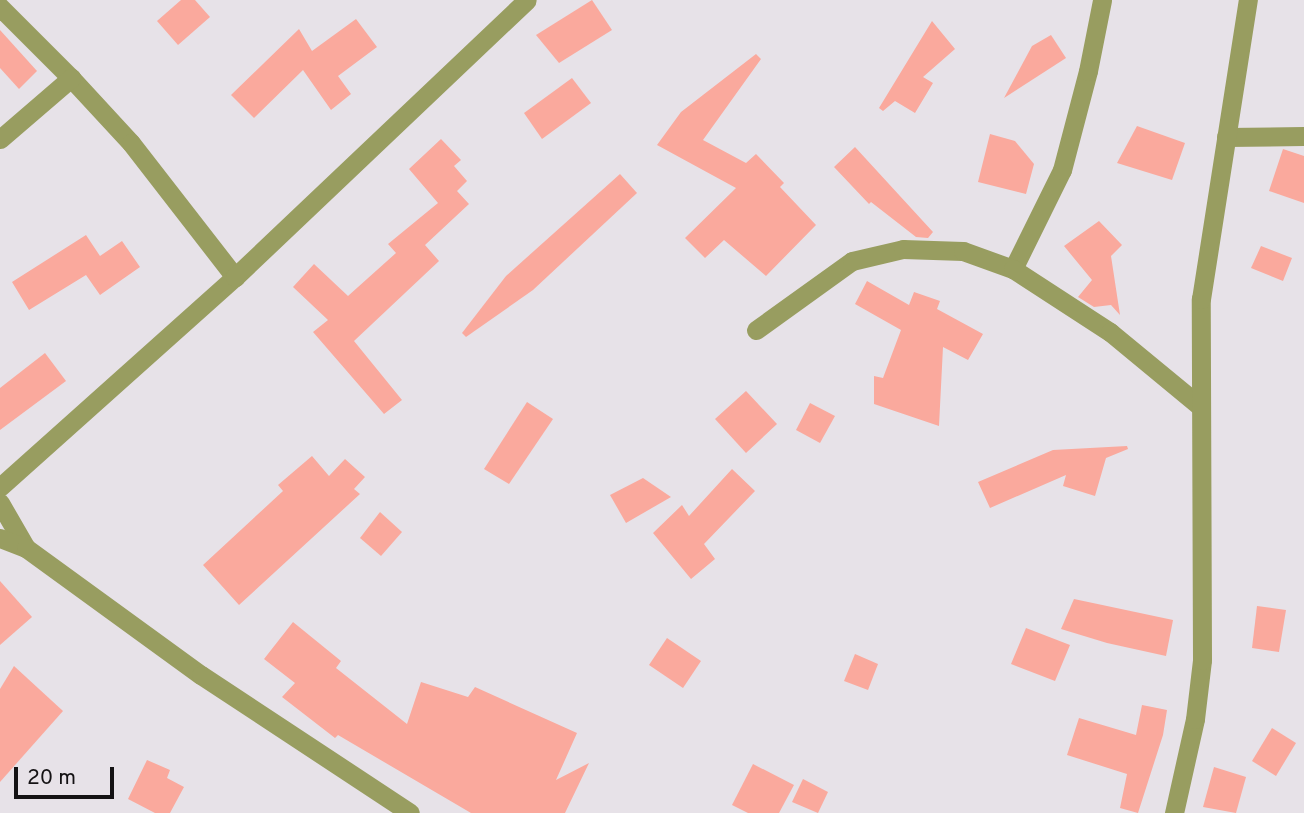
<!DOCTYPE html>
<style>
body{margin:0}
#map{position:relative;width:1304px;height:813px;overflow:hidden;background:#e7e2e8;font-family:Overpass,sans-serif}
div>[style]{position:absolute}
.building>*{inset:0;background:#faa99d}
.minor>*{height:19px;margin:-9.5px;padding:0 9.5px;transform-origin:9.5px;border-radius:9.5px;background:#989d60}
span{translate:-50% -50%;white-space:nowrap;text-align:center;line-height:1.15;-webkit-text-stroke:7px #e7e2e8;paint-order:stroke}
.scale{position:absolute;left:14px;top:767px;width:100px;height:32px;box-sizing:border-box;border:4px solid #141214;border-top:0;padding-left:9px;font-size:21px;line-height:24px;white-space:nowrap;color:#141214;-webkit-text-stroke:5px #e7e2e8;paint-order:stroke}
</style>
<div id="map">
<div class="building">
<i style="clip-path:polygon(181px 0,195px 0,210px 17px,178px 45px,157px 21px)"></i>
<i style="clip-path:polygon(592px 0,612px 30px,559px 63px,536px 35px)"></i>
<i style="clip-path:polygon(356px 19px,377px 47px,338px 76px,351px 94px,331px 110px,303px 70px,254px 118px,231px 95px,299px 29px,312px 51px)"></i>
<i style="clip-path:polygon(932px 21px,955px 49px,923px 77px,933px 83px,915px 113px,895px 101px,883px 111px,879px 108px)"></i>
<i style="clip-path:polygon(0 30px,37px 71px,19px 89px,0 68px)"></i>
<i style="clip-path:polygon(1051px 35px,1066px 58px,1004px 98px,1032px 46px)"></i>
<i style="clip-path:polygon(756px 54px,761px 59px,703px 140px,746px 163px,756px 154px,784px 183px,780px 187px,816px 225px,766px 276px,724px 240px,705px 258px,685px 238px,736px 188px,657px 145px,681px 112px)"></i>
<i style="clip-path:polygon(572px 78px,591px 103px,542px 139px,524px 113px)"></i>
<i style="clip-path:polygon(1137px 126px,1185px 143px,1172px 180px,1117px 163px)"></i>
<i style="clip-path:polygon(990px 134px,1015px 141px,1034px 164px,1026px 194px,978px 182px)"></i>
<i style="clip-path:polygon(441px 139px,461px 160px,454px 166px,467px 181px,457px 191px,469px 204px,425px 245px,439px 261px,354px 341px,402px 400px,384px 414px,313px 332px,328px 320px,293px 287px,314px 264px,348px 296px,396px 253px,388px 244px,438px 203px,409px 169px)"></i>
<i style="clip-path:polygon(855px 147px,933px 232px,928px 238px,916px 237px,871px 202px,869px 204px,834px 167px)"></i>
<i style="clip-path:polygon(1283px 149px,1304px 156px,1304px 203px,1269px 191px)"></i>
<i style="clip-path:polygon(620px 174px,637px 193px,533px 290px,466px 337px,462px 333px,506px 276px)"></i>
<i style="clip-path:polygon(1099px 221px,1122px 245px,1111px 256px,1120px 315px,1111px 305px,1094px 307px,1078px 297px,1092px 280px,1064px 246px)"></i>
<i style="clip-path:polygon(86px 235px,100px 256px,122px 241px,140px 267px,100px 295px,86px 275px,29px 310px,12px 282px)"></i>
<i style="clip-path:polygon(1261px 246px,1292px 258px,1283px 281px,1251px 268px)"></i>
<i style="clip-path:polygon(867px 281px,909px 305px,914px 292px,940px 301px,937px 309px,983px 334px,968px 360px,943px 347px,939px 426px,874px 404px,874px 376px,883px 378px,901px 330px,855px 304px)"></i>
<i style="clip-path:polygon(45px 353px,66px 381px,0 430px,0 388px)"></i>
<i style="clip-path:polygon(746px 391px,777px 424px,746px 453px,715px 419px)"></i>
<i style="clip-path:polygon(527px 402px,553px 419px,509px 484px,484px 469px)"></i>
<i style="clip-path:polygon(810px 403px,835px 416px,820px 443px,796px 430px)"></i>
<i style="clip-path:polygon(1127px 446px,1128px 449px,1106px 458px,1095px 496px,1063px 486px,1066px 475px,990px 508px,978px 482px,1053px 450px)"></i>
<i style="clip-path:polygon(312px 456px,329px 476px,345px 459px,365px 477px,354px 489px,360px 494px,239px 605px,203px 565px,283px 491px,278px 485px)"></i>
<i style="clip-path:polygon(732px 469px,755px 491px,704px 544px,715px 559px,691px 579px,653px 533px,682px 505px,689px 516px)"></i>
<i style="clip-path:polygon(643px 478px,671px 497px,626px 523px,610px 495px)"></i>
<i style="clip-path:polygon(380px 512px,402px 532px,381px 556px,360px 538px)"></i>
<i style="clip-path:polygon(0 581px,32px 617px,0 645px)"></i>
<i style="clip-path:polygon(1074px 599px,1173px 620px,1166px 656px,1107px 643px,1061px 629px)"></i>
<i style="clip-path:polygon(1257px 606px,1286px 610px,1279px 652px,1252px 648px)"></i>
<i style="clip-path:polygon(293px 622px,341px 661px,336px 668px,407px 724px,421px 682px,468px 697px,475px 687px,577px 733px,556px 780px,589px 763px,565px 813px,471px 813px,338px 735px,335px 738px,282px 697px,295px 683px,264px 659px)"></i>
<i style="clip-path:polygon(1026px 628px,1070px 645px,1055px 681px,1011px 664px)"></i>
<i style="clip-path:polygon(667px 638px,701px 661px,683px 688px,649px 665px)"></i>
<i style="clip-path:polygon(855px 654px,878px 664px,868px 690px,844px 681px)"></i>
<i style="clip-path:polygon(14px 666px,63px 711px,0 782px,0 689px)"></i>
<i style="clip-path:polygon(1142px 705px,1167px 710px,1163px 735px,1138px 813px,1120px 808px,1127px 774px,1067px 755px,1079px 718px,1136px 735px)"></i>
<i style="clip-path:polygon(1272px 728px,1296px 743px,1276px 776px,1252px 761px)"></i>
<i style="clip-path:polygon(147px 760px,170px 770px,167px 778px,184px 787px,170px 813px,155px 813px,128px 799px)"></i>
<i style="clip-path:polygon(753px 764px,794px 785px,779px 813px,748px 813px,732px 805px)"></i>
<i style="clip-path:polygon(1214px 767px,1246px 777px,1236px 813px,1203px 807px)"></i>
<i style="clip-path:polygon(803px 779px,828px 792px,818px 813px,792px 802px)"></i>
</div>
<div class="minor">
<i style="left:0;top:7px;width:100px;rotate:45deg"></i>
<i style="left:71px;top:78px;width:88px;rotate:47.3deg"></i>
<i style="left:131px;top:143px;width:170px;rotate:52.2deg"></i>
<i style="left:1226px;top:137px;width:78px;rotate:-0.7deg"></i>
<i style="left:0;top:139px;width:94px;rotate:-40.7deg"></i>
<i style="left:1013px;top:269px;width:110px;rotate:-63.7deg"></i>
<i style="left:1062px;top:170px;width:102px;rotate:-75.3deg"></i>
<i style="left:1088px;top:71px;width:72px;rotate:-78.8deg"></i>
<i style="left:756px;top:330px;width:118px;rotate:-35.7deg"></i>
<i style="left:852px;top:261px;width:52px;rotate:-13.2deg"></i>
<i style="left:903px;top:249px;width:60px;rotate:1.9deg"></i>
<i style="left:963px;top:251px;width:53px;rotate:19.8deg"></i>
<i style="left:1013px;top:269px;width:116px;rotate:33deg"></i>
<i style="left:1110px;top:332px;width:118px;rotate:39.5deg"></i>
<i style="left:0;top:487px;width:315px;rotate:-41.8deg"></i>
<i style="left:235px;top:277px;width:402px;rotate:-43.5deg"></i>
<i style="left:0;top:503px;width:52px;rotate:60deg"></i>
<i style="left:0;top:538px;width:28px;rotate:21deg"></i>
<i style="left:26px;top:548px;width:216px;rotate:36deg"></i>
<i style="left:201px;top:675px;width:250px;rotate:33.4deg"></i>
<i style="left:1174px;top:813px;width:96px;rotate:-77.4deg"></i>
<i style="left:1195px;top:719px;width:59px;rotate:-83.2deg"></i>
<i style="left:1202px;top:660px;width:361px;rotate:-90.2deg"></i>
<i style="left:1201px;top:299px;width:303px;rotate:-81.1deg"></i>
</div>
<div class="scale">20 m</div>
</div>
